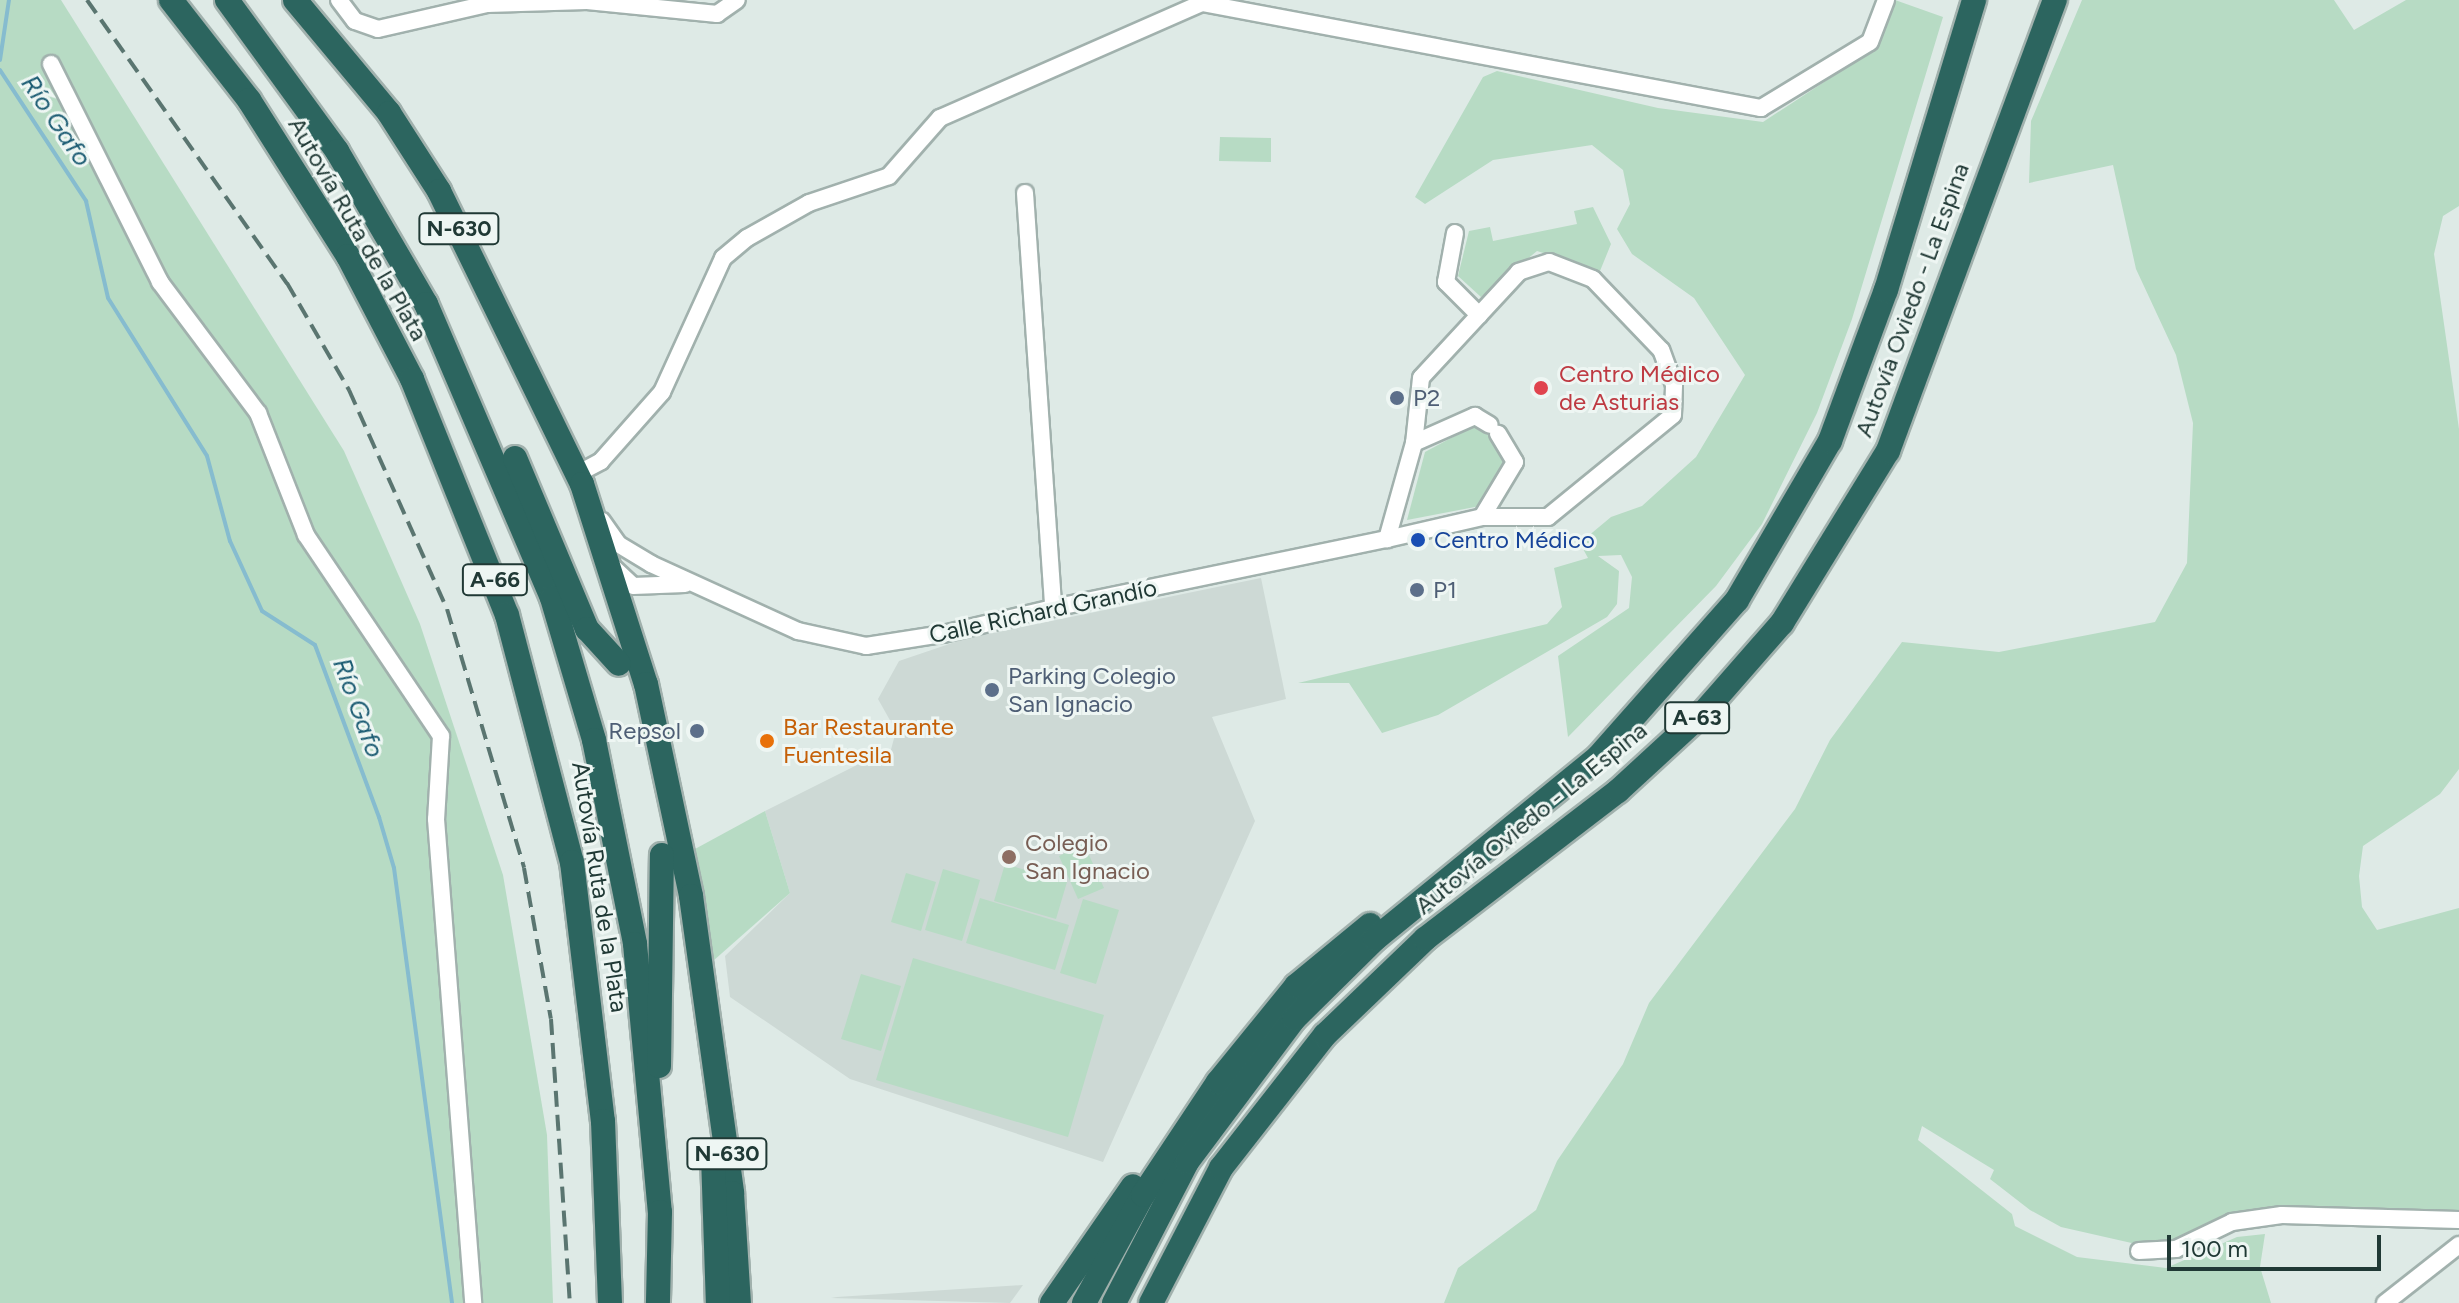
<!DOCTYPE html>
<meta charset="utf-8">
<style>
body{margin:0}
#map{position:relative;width:2459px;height:1303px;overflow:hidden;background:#deeae6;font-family:Figtree,sans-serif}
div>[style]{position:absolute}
.built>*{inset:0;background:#cdd9d5}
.green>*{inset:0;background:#b7dbc4}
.stream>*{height:4px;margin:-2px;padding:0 2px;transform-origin:2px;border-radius:2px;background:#86bccf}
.roads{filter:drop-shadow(2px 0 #a1b1ad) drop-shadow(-2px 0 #a1b1ad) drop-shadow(0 2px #a1b1ad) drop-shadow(0 -2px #a1b1ad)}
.street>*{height:16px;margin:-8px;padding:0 8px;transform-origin:8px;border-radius:8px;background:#fff}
.highway>*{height:24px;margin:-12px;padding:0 12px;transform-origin:12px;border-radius:12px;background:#2c655f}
.rail>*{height:4px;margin-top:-2px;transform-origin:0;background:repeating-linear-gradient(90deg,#5a7570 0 16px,transparent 0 24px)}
.dots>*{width:22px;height:22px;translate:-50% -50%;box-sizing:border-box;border:4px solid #eef6f3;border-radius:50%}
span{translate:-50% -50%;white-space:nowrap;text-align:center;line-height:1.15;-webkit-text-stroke:6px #eef6f3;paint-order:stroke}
.shield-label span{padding:2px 6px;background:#eef6f3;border:2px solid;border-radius:6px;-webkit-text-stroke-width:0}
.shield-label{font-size:22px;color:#203935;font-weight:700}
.street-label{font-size:24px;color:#203935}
.health-label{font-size:24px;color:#be3a42}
.left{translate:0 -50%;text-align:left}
.service-label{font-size:24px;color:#4e5e75}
.right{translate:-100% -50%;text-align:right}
.transit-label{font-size:24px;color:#164399}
.food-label{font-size:24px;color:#c56008}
.education-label{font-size:24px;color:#785e54}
.water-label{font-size:26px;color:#1c5c73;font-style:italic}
.scale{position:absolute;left:2167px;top:1235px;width:214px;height:36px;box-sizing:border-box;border:4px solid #203935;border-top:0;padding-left:10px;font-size:24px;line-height:28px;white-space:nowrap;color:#203935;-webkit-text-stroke:6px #eef6f3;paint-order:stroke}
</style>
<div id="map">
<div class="built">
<i style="clip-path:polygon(1261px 578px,1286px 699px,1212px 717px,1255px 821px,1103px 1162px,850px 1079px,730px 997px,725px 956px,790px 893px,765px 811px,873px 757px,889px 757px,896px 731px,878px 699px,899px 661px,964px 639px)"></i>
<i style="clip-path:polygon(1023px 1285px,1010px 1303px,831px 1298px,837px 1297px)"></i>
</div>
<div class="green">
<i style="clip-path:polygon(0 0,61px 0,344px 451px,420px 624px,503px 875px,547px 1135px,553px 1303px,0 1303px)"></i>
<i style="clip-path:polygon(1895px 0,1943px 17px,1852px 319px,1817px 413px,1762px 524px,1716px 586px,1568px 737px,1558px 656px,1629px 608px,1632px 577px,1621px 555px,1598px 556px,1619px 571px,1617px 604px,1607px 617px,1438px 715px,1382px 733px,1349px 683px,1298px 683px,1547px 624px,1562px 607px,1554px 568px,1588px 558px,1582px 547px,1587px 537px,1611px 517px,1642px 506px,1696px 457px,1745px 375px,1694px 298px,1632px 254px,1617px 229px,1630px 204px,1623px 170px,1592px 145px,1493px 160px,1425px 204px,1415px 197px,1483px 77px,1497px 71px,1658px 108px,1763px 122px,1876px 48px)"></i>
<i style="clip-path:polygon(2082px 0,2334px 0,2354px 30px,2406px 0,2459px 0,2459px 206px,2443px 216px,2434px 254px,2459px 429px,2459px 769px,2440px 794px,2363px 846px,2359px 876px,2362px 907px,2377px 930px,2459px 908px,2459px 1216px,2314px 1210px,2177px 1243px,2136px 1244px,2061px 1227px,2030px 1210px,1990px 1179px,1994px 1170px,1922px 1126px,1918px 1140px,2012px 1214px,2015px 1226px,2077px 1257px,2166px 1268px,2237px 1237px,2265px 1234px,2260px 1267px,2271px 1303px,1444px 1303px,1458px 1268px,1536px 1210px,1557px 1161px,1623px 1064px,1649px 1003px,1795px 809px,1830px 740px,1902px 642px,1999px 652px,2155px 622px,2187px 563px,2193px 423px,2176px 355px,2136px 269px,2113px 165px,2029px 183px,2031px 121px)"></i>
<i style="clip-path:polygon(1220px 137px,1271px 138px,1271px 162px,1219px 161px)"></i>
<i style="clip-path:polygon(1593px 207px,1611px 244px,1600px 271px,1537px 251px,1481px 297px,1458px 276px,1469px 231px,1490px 227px,1493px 241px,1577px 224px,1574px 211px)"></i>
<i style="clip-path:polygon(1477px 424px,1503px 449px,1506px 464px,1480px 506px,1407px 520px,1425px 452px)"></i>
<i style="clip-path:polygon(765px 811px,790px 893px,713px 961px,695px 849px)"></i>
<i style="clip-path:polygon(1084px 844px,1104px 888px,1078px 899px,1059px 856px)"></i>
<i style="clip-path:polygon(1005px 864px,1067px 882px,1056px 919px,994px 901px)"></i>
<i style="clip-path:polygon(943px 869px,980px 880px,962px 941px,925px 930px)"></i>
<i style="clip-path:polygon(906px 873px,936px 882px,921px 931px,891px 922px)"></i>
<i style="clip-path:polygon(980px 898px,1069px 925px,1055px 970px,966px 943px)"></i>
<i style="clip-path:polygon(1083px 899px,1119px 910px,1096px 984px,1060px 973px)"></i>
<i style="clip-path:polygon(913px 958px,1104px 1015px,1068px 1137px,876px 1080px)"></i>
<i style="clip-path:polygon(861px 974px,901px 986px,881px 1051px,841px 1039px)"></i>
</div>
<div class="stream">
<i style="left:0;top:60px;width:61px;rotate:-81.5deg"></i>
<i style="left:0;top:70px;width:157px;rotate:56.7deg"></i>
<i style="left:86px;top:201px;width:99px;rotate:77.2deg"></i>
<i style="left:108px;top:298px;width:186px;rotate:57.9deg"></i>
<i style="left:207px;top:456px;width:88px;rotate:74.9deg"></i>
<i style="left:230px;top:541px;width:77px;rotate:65.4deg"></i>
<i style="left:262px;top:611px;width:63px;rotate:32.7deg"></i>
<i style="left:315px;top:645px;width:184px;rotate:69.6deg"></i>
<i style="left:379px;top:817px;width:53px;rotate:73.6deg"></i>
<i style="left:394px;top:868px;width:439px;rotate:82.4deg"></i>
</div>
<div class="roads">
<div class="street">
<i style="left:339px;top:0;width:26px;rotate:53deg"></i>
<i style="left:355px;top:21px;width:24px;rotate:19deg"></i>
<i style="left:378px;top:29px;width:112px;rotate:-12.9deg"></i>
<i style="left:487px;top:4px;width:100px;rotate:-1.7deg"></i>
<i style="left:587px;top:1px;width:131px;rotate:5.7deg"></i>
<i style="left:717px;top:14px;width:24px;rotate:-35deg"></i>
<i style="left:51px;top:64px;width:244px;rotate:63.4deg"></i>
<i style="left:160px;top:282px;width:164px;rotate:53.2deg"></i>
<i style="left:258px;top:413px;width:131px;rotate:68.5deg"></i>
<i style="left:306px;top:535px;width:242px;rotate:56.1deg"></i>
<i style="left:441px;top:736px;width:83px;rotate:93.4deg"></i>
<i style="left:436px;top:819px;width:485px;rotate:85.6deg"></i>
<i style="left:1025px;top:193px;width:416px;rotate:86.1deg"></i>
<i style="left:1455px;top:233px;width:50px;rotate:100.4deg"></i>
<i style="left:1446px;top:282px;width:47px;rotate:45deg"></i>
<i style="left:1414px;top:443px;width:67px;rotate:-23.9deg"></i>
<i style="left:1475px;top:416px;width:17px;rotate:31deg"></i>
<i style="left:577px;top:474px;width:27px;rotate:-28deg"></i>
<i style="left:601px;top:461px;width:92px;rotate:-48.5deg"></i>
<i style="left:662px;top:392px;width:147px;rotate:-65.5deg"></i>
<i style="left:723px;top:258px;width:31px;rotate:-40deg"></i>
<i style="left:747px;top:238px;width:71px;rotate:-29.4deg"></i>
<i style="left:809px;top:203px;width:84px;rotate:-18.6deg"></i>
<i style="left:889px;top:176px;width:77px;rotate:-48.7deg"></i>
<i style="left:940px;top:118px;width:286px;rotate:-23.7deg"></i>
<i style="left:1202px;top:3px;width:569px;rotate:10.64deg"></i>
<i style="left:1761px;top:108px;width:127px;rotate:-31.2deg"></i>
<i style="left:1870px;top:42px;width:45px;rotate:-69.1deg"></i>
<i style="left:1482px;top:517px;width:64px;rotate:-59deg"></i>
<i style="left:1515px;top:462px;width:33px;rotate:-121deg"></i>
<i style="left:602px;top:521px;width:28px;rotate:55deg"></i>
<i style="left:618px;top:544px;width:39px;rotate:31deg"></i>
<i style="left:651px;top:564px;width:162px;rotate:24.5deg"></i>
<i style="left:798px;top:631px;width:70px;rotate:12.4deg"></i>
<i style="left:866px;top:646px;width:78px;rotate:-8.9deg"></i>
<i style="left:943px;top:634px;width:113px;rotate:-13.3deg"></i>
<i style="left:1053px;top:608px;width:341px;rotate:-11.7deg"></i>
<i style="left:1387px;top:539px;width:98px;rotate:-13deg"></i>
<i style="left:1482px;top:517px;width:66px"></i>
<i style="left:1548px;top:517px;width:161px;rotate:-39.2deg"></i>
<i style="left:1673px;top:415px;width:30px;rotate:-88deg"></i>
<i style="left:1674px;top:385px;width:37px;rotate:-110deg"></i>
<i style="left:1661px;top:350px;width:98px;rotate:-133.8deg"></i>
<i style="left:1593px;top:279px;width:47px;rotate:-158.9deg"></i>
<i style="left:1549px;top:262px;width:32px;rotate:162deg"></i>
<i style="left:1519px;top:272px;width:144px;rotate:132.8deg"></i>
<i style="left:1421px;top:378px;width:65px;rotate:96.1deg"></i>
<i style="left:1414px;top:443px;width:100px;rotate:105.7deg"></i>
<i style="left:614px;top:568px;width:26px;rotate:43deg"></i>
<i style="left:633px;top:586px;width:52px;rotate:-2.2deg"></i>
<i style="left:2139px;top:1251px;width:37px;rotate:-3deg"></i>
<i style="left:2176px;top:1249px;width:62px;rotate:-25.7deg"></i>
<i style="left:2232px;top:1222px;width:50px;rotate:-8deg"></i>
<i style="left:2282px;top:1215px;width:177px;rotate:1.6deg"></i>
<i style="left:2385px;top:1303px;width:94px;rotate:-38.1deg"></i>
</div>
<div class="highway">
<i style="left:171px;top:0;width:127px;rotate:52deg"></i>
<i style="left:249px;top:100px;width:185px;rotate:57.6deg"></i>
<i style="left:348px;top:256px;width:139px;rotate:62.5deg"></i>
<i style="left:412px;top:379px;width:254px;rotate:68.1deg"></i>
<i style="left:507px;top:615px;width:255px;rotate:75.3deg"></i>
<i style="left:572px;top:862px;width:261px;rotate:83.2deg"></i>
<i style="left:603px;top:1121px;width:182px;rotate:87.8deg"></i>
<i style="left:227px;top:0;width:187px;rotate:53.9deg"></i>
<i style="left:337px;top:151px;width:177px;rotate:59.8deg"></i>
<i style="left:426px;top:304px;width:320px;rotate:66.8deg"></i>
<i style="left:552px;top:598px;width:148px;rotate:73.5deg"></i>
<i style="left:594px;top:740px;width:208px;rotate:78.6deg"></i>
<i style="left:635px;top:944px;width:269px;rotate:84.7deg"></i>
<i style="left:660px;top:1212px;width:91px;rotate:91.3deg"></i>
<i style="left:295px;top:0;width:147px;rotate:50.2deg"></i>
<i style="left:389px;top:113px;width:93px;rotate:57.3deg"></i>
<i style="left:439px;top:191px;width:326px;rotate:64deg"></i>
<i style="left:582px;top:484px;width:210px;rotate:72.3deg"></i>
<i style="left:646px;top:684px;width:217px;rotate:78deg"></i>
<i style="left:691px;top:896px;width:300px;rotate:82.1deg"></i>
<i style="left:732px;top:1193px;width:110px;rotate:86.4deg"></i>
<i style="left:515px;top:458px;width:186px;rotate:67.2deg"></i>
<i style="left:587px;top:629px;width:47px;rotate:47.6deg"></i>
<i style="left:659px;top:1066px;width:211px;rotate:-89.2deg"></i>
<i style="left:713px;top:1156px;width:147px;rotate:88.1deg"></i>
<i style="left:1052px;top:1303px;width:142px;rotate:-55.3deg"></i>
<i style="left:1084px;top:1303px;width:123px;rotate:-61.4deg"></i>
<i style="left:1143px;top:1195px;width:136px;rotate:-56.4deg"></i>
<i style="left:1218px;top:1082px;width:124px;rotate:-50.9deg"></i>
<i style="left:1296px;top:986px;width:96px;rotate:-39.5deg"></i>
<i style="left:1114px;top:1303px;width:159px;rotate:-62.6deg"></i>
<i style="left:1187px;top:1162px;width:179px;rotate:-53.2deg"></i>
<i style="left:1294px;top:1019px;width:114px;rotate:-44.6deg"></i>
<i style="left:1375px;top:939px;width:289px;rotate:-39.2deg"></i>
<i style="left:1599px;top:756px;width:208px;rotate:-48.5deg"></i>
<i style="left:1737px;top:600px;width:184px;rotate:-59.7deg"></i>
<i style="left:1830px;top:441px;width:161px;rotate:-69.7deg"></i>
<i style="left:1886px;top:290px;width:303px;rotate:-73.1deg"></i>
<i style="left:1151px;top:1303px;width:152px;rotate:-62.6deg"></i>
<i style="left:1221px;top:1168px;width:169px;rotate:-52deg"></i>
<i style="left:1325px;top:1035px;width:139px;rotate:-43.8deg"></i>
<i style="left:1425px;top:939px;width:243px;rotate:-37.5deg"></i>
<i style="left:1618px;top:791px;width:117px;rotate:-42.6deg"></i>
<i style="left:1704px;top:712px;width:118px;rotate:-48.8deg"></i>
<i style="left:1782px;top:623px;width:202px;rotate:-58.4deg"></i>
<i style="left:1888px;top:451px;width:481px;rotate:-69.7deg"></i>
</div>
</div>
<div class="rail">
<i style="left:87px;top:0;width:347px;rotate:54.8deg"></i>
<i style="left:287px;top:283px;width:124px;rotate:59.9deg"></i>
<i style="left:349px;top:390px;width:240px;rotate:65.9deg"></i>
<i style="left:447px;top:609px;width:270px;rotate:73.4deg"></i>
<i style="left:524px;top:868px;width:153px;rotate:79.9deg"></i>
<i style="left:551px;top:1019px;width:285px;rotate:86.2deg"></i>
</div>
<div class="dots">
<i style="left:1541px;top:388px;background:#e0444e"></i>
<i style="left:1397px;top:398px;background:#5c6f8a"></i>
<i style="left:1418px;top:540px;background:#1a4fb4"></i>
<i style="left:1417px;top:590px;background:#5c6f8a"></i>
<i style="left:992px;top:690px;background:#5c6f8a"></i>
<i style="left:697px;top:731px;background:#5c6f8a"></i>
<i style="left:767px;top:741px;background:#e8710a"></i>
<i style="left:1009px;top:857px;background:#8d6e63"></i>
</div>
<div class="shield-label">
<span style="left:459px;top:229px">N-630</span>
<span style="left:495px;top:580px">A-66</span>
<span style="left:1697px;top:718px">A-63</span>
<span style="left:727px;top:1154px">N-630</span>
</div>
<div class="street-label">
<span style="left:358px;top:229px;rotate:60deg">Autovía Ruta de la Plata</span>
<span style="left:1912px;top:300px;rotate:-70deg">Autovía Oviedo - La Espina</span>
<span style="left:1043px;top:611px;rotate:-12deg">Calle Richard Grandío</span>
<span style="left:1531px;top:818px;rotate:-39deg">Autovía Oviedo - La Espina</span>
<span style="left:600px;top:887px;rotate:81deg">Autovía Ruta de la Plata</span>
</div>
<div class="health-label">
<span class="left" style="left:1559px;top:388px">Centro Médico<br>de Asturias</span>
</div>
<div class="service-label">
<span class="left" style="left:1413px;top:398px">P2</span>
<span class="left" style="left:1433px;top:590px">P1</span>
<span class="left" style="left:1008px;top:690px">Parking Colegio<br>San Ignacio</span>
<span class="right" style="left:681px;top:731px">Repsol</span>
</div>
<div class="transit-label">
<span class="left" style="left:1434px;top:540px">Centro Médico</span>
</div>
<div class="food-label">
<span class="left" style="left:783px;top:741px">Bar Restaurante<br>Fuentesila</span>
</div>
<div class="education-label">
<span class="left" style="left:1025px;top:857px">Colegio<br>San Ignacio</span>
</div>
<div class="water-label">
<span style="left:56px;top:121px;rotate:56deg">Río Gafo</span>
<span style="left:358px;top:708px;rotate:70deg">Río Gafo</span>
</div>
<div class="scale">100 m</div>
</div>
